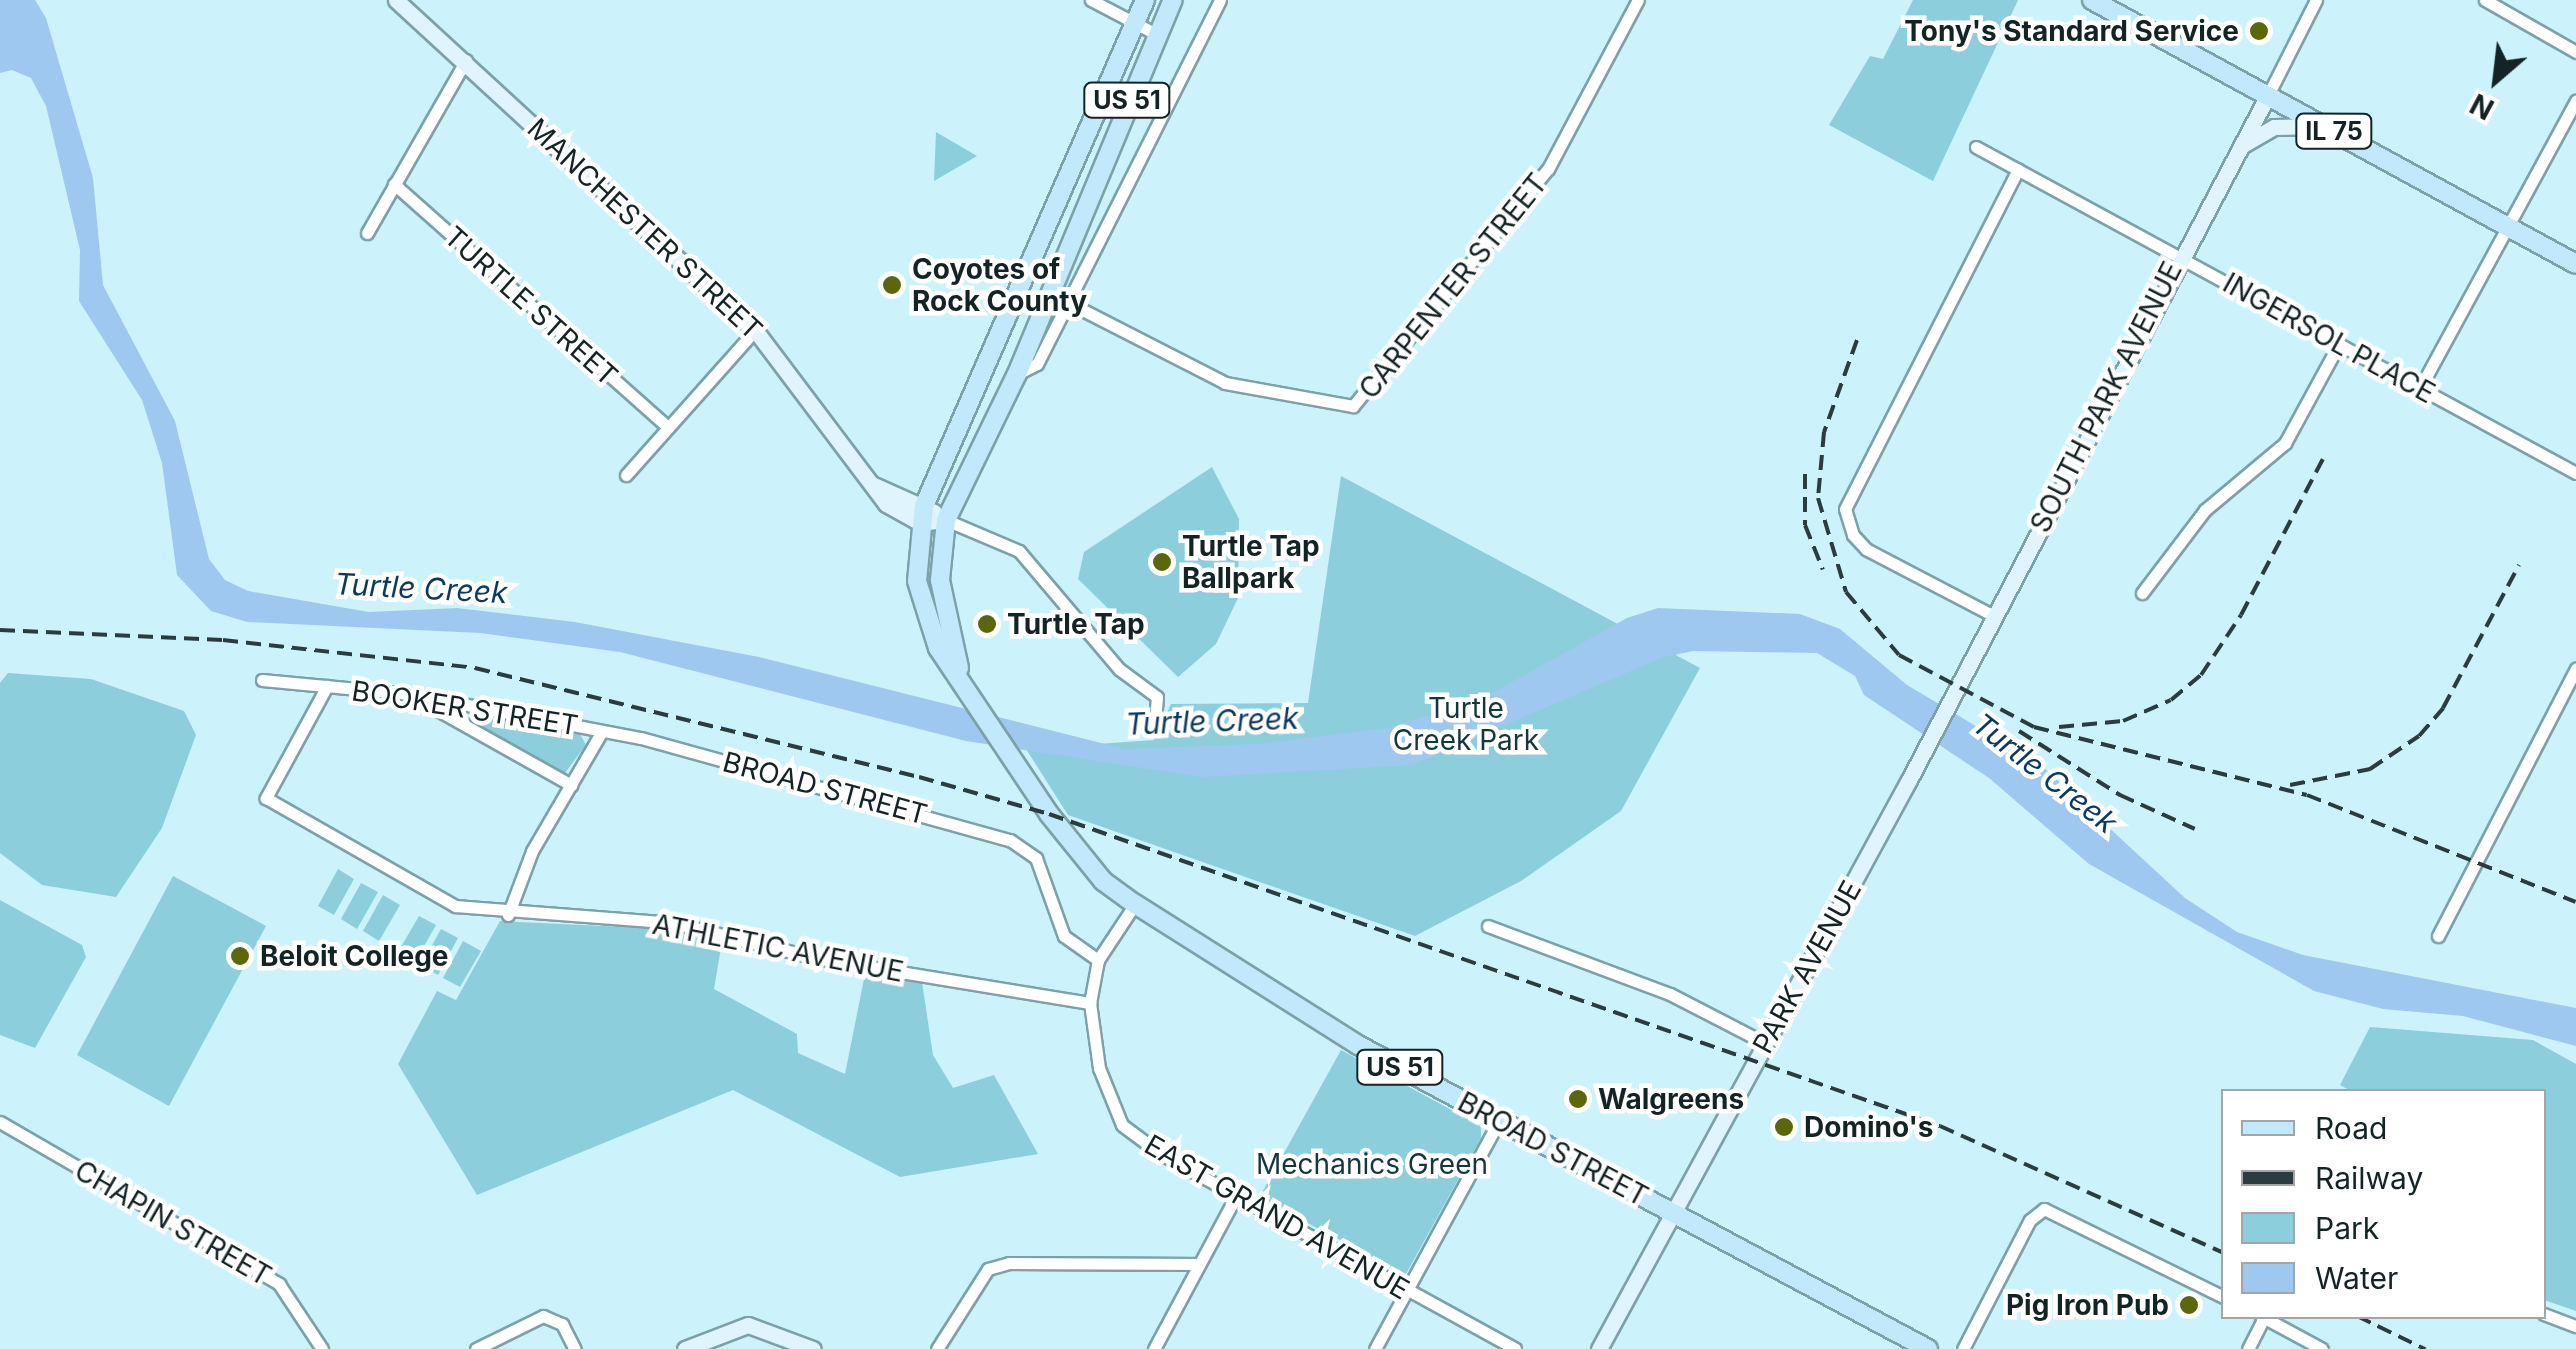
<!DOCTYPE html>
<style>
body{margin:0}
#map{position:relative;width:2576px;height:1349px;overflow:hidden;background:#ccf3fb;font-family:Inter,sans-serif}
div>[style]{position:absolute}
.green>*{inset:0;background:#8ccedb}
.water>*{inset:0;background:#9fc8f0}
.roads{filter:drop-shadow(2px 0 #7ca1a8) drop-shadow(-2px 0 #7ca1a8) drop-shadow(0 2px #7ca1a8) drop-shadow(0 -2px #7ca1a8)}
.street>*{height:11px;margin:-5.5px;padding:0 5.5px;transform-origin:5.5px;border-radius:5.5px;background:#fff}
.secondary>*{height:15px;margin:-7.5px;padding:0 7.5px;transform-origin:7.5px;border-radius:7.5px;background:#e0f4fd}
.primary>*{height:18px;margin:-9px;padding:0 9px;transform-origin:9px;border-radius:9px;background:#c1e9fb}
.rail>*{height:4px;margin-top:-2px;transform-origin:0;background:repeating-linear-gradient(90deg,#2a3c3f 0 15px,transparent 0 23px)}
.dots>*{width:28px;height:28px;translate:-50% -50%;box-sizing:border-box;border:5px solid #fff;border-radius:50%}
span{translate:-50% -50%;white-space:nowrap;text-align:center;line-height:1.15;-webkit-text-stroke:9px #fff;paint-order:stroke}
.shield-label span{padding:2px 8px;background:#fff;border:2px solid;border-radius:8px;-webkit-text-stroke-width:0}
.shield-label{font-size:25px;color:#142326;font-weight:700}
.poi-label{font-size:28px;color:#142326;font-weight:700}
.right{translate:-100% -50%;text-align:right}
.left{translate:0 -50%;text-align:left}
.street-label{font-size:28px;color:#142326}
.park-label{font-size:28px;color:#14373d}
.water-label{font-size:30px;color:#0b395f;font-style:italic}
.legend{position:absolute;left:2221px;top:1089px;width:325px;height:230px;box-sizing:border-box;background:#fff;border:2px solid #a1a7a8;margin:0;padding:12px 18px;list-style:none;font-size:30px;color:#142326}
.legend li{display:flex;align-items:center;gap:20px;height:50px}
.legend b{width:50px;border:2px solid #a1a7a8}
.north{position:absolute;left:2446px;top:30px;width:100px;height:100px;-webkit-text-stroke:8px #fff;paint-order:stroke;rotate:208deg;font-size:28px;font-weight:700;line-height:40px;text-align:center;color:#142326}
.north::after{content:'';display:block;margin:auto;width:35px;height:45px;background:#142326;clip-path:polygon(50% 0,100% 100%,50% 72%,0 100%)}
</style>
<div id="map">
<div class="green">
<i style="clip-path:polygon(1913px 0,2018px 0,1933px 181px,1829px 125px,1870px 56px,1883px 59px)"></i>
<i style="clip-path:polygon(936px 132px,977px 156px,934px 181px)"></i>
<i style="clip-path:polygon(1212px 467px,1239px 519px,1238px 598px,1216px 644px,1178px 677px,1078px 579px,1084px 552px)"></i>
<i style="clip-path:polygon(1341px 476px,1700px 668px,1621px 811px,1521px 881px,1415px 936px,1068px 815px,1026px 749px,1154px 740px,1171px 704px,1308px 703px)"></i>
<i style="clip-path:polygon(8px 673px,91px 679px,184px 711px,196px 735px,162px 828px,116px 897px,42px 885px,0 853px,0 683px)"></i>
<i style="clip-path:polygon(474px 715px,580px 734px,586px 745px,565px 773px,467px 718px)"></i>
<i style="clip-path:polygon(338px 869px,354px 879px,334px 915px,318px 906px)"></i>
<i style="clip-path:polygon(173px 876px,266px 926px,169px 1106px,77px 1055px)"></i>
<i style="clip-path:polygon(361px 883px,378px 892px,357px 929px,341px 919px)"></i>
<i style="clip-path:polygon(383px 895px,400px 905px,379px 941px,363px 931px)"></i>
<i style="clip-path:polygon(0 900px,82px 945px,86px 957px,35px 1048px,0 1035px)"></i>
<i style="clip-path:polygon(419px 916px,436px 925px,415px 962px,398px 952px)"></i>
<i style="clip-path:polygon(500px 921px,667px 929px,722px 942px,714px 989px,797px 1034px,798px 1053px,845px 1074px,865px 974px,922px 982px,933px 1055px,953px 1088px,994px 1075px,1038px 1154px,900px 1177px,733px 1090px,477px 1195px,398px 1064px,437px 991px,456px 1000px)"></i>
<i style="clip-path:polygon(441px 929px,458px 938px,438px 975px,421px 965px)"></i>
<i style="clip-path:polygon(463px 941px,481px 951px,460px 987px,443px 978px)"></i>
<i style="clip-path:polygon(2370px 1027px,2533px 1040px,2576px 1064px,2576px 1311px,2544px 1300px,2544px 1092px,2351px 1091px,2340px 1085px)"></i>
<i style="clip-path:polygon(1341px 1050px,1481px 1126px,1481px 1138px,1406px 1274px,1259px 1198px)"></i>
</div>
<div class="water">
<i style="clip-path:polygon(0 0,35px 0,46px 18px,93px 178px,103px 285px,175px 421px,209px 559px,225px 580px,248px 591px,369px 612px,457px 608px,575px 622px,759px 657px,1125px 749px,1257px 744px,1387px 728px,1480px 700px,1627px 618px,1658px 608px,1800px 614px,1840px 629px,1907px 685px,2040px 764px,2185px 898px,2237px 932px,2303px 955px,2576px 1008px,2576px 1046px,2463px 1016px,2383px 1009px,2314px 991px,2089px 864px,1989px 778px,1864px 695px,1855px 676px,1817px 653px,1693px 651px,1661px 658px,1412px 765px,1202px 777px,966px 741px,620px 652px,480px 633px,247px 622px,211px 611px,177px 575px,162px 463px,142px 400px,79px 301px,80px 250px,46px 106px,31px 78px,12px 70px,0 73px)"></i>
</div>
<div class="roads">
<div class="street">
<i style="left:1091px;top:0;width:73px;rotate:27.6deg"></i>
<i style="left:2485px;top:0;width:105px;rotate:29.7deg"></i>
<i style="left:2268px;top:95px;width:106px;rotate:-63.2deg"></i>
<i style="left:1976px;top:147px;width:683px;rotate:28.52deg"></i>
<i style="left:394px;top:184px;width:366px;rotate:41.6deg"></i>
<i style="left:367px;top:233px;width:199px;rotate:-60.2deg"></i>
<i style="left:1069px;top:303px;width:175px;rotate:27.1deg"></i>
<i style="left:1225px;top:383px;width:130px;rotate:10.2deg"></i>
<i style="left:1353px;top:406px;width:307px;rotate:-50.6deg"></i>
<i style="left:1548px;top:169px;width:191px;rotate:-62deg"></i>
<i style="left:1017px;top:374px;width:22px;rotate:-27deg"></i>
<i style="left:1037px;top:364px;width:407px;rotate:-63.3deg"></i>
<i style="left:2420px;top:388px;width:327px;rotate:-61.5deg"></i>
<i style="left:626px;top:475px;width:194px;rotate:-48.3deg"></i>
<i style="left:946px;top:520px;width:79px;rotate:23deg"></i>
<i style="left:1019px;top:551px;width:155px;rotate:49.7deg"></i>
<i style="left:1119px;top:669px;width:47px;rotate:36.4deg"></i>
<i style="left:1157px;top:697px;width:23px;rotate:95deg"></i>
<i style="left:2142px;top:593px;width:104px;rotate:-52.8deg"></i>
<i style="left:2205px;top:510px;width:104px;rotate:-39.9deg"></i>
<i style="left:2285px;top:443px;width:113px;rotate:-61.4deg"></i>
<i style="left:1994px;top:616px;width:144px;rotate:-152.4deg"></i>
<i style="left:1866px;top:549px;width:19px;rotate:-133deg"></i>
<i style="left:1853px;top:535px;width:27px;rotate:-107deg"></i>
<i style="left:1845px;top:509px;width:381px;rotate:-63deg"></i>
<i style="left:262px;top:680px;width:149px;rotate:5.4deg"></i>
<i style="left:410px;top:694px;width:235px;rotate:10.8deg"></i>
<i style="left:641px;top:738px;width:383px;rotate:15.5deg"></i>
<i style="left:1010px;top:840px;width:32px;rotate:35deg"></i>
<i style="left:1036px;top:858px;width:83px;rotate:70.3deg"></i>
<i style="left:1064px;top:936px;width:42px;rotate:35.2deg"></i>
<i style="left:327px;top:686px;width:128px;rotate:118.6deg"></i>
<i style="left:266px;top:798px;width:218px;rotate:29.7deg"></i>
<i style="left:455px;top:906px;width:220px;rotate:4.4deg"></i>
<i style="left:674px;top:923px;width:151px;rotate:13.8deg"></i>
<i style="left:821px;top:959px;width:273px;rotate:9.3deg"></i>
<i style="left:418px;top:699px;width:176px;rotate:29.3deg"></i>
<i style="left:1135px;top:904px;width:67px;rotate:123.5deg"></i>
<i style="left:1098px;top:960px;width:44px;rotate:100.5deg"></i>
<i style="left:1090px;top:1003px;width:66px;rotate:82.1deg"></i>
<i style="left:1099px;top:1068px;width:61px;rotate:68deg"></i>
<i style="left:1122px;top:1125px;width:49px;rotate:36.6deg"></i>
<i style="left:1161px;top:1154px;width:404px;rotate:28.8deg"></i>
<i style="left:508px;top:915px;width:68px;rotate:-69.4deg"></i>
<i style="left:532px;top:851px;width:139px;rotate:-59.7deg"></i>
<i style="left:1488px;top:926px;width:194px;rotate:20.5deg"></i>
<i style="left:1670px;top:994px;width:107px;rotate:27.3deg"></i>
<i style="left:2438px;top:936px;width:301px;rotate:-62.7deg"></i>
<i style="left:0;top:1122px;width:323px;rotate:30.1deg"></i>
<i style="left:279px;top:1284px;width:78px;rotate:56.5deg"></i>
<i style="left:2544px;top:1314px;width:34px;rotate:21deg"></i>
<i style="left:2261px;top:1316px;width:69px;rotate:28.4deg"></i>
<i style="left:476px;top:1349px;width:75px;rotate:-26.2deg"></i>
<i style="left:543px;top:1316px;width:21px;rotate:23deg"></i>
<i style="left:562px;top:1324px;width:28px;rotate:63deg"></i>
<i style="left:937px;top:1349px;width:95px;rotate:-57.5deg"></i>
<i style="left:988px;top:1269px;width:22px;rotate:-16deg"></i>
<i style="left:1009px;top:1263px;width:190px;rotate:0.3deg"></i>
<i style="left:1154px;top:1349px;width:174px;rotate:-61.8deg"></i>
<i style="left:1375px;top:1349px;width:260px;rotate:-61.5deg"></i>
<i style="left:1963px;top:1349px;width:145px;rotate:-62.6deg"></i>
<i style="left:2030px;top:1220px;width:18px;rotate:-38deg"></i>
<i style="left:2044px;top:1209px;width:200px;rotate:26.1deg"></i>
<i style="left:2248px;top:1349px;width:37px;rotate:-63deg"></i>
</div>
<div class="secondary">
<i style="left:396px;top:0;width:488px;rotate:42.6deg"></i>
<i style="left:755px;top:330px;width:218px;rotate:53deg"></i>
<i style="left:886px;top:504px;width:39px;rotate:29deg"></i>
<i style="left:920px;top:523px;width:26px;rotate:-7deg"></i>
<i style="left:2241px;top:146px;width:38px;rotate:-30deg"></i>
<i style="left:2274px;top:127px;width:49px;rotate:-1.2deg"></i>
<i style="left:874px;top:485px;width:66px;rotate:24.2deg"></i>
<i style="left:685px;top:1349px;width:67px;rotate:-20.9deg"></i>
<i style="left:748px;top:1325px;width:69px;rotate:20.3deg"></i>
<i style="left:1599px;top:1349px;width:648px;rotate:-61.42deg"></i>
<i style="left:1909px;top:780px;width:773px;rotate:-62.34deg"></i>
</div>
<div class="primary">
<i style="left:1145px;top:0;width:552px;rotate:113.59deg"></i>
<i style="left:924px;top:506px;width:75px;rotate:95.3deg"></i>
<i style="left:917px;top:581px;width:70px;rotate:72.6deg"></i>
<i style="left:938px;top:648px;width:200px;rotate:56.2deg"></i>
<i style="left:1049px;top:814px;width:86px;rotate:51.1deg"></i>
<i style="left:1103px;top:881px;width:39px;rotate:36deg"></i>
<i style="left:1135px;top:904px;width:264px;rotate:32.3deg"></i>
<i style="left:1358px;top:1045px;width:646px;rotate:28.07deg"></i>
<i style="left:2092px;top:0;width:551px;rotate:28.61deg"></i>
<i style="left:959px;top:668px;width:90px;rotate:-102.2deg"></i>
<i style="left:940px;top:580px;width:60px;rotate:-84.3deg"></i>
<i style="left:946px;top:520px;width:162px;rotate:-64.1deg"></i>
<i style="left:1017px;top:374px;width:405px;rotate:-67.4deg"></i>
</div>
</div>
<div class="rail">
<i style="left:1857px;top:340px;width:98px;rotate:109.7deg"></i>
<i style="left:1824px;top:432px;width:66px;rotate:95.2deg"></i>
<i style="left:1818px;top:498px;width:98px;rotate:73.4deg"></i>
<i style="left:1846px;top:592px;width:82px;rotate:49.9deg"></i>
<i style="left:1899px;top:655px;width:153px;rotate:28.1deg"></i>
<i style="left:2034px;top:727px;width:281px;rotate:14deg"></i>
<i style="left:2307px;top:795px;width:289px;rotate:21.7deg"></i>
<i style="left:1805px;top:474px;width:51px;rotate:90deg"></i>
<i style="left:1805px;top:525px;width:48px;rotate:68.2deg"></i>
<i style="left:0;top:630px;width:223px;rotate:2.6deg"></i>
<i style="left:223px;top:640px;width:254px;rotate:6.3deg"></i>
<i style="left:475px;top:668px;width:457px;rotate:13.8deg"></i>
<i style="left:919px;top:777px;width:135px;rotate:15.9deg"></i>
<i style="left:1049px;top:814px;width:944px;rotate:19.3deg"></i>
<i style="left:1940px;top:1126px;width:311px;rotate:24.1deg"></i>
<i style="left:2059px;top:727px;width:64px;rotate:-5.4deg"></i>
<i style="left:2123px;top:721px;width:52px;rotate:-23.6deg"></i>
<i style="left:2171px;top:700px;width:39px;rotate:-40deg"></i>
<i style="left:2201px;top:675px;width:72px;rotate:-56.3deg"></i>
<i style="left:2241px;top:615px;width:181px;rotate:-62.3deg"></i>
<i style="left:2019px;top:731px;width:120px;rotate:32.4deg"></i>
<i style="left:2120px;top:795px;width:82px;rotate:24.4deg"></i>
<i style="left:2290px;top:785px;width:82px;rotate:-11.3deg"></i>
<i style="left:2370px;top:769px;width:59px;rotate:-34deg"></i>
<i style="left:2419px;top:736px;width:37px;rotate:-49deg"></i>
<i style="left:2443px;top:708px;width:162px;rotate:-62deg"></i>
<i style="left:2357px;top:1316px;width:76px;rotate:25.9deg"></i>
</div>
<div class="dots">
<i style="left:2259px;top:31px;background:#5c670c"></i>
<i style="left:892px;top:285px;background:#5c670c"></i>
<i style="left:1162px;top:562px;background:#5c670c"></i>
<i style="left:987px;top:624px;background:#5c670c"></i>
<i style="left:240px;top:956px;background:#5c670c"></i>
<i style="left:1578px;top:1099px;background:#5c670c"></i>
<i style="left:1784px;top:1127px;background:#5c670c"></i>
<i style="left:2189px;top:1305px;background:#5c670c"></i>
</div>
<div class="shield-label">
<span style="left:1127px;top:100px">US 51</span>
<span style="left:2334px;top:131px">IL 75</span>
<span style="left:1400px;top:1067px">US 51</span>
</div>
<div class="poi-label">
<span class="right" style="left:2239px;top:31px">Tony's Standard Service</span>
<span class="left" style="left:912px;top:285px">Coyotes of<br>Rock County</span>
<span class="left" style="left:1182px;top:562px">Turtle Tap<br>Ballpark</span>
<span class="left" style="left:1007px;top:624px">Turtle Tap</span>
<span class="left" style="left:260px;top:956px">Beloit College</span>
<span class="left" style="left:1598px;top:1099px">Walgreens</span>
<span class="left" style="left:1804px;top:1127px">Domino's</span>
<span class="right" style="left:2169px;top:1305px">Pig Iron Pub</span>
</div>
<div class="street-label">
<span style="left:645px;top:229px;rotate:43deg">MANCHESTER STREET</span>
<span style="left:1453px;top:286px;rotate:-51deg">CARPENTER STREET</span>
<span style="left:531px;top:306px;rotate:42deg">TURTLE STREET</span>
<span style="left:2329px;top:338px;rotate:29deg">INGERSOL PLACE</span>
<span style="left:2106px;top:397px;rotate:-63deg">SOUTH PARK AVENUE</span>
<span style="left:465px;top:708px;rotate:9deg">BOOKER STREET</span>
<span style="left:825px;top:788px;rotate:15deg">BROAD STREET</span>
<span style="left:778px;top:948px;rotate:11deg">ATHLETIC AVENUE</span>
<span style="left:1807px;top:967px;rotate:-61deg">PARK AVENUE</span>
<span style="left:1553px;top:1149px;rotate:28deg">BROAD STREET</span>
<span style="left:1277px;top:1217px;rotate:30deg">EAST GRAND AVENUE</span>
<span style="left:173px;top:1223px;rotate:30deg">CHAPIN STREET</span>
</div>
<div class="park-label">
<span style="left:1466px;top:724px">Turtle<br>Creek Park</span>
<span style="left:1372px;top:1164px">Mechanics Green</span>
</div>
<div class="water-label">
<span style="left:421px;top:588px;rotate:3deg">Turtle Creek</span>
<span style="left:1212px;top:721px;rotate:-2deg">Turtle Creek</span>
<span style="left:2045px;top:773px;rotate:38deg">Turtle Creek</span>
</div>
<ul class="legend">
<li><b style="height:12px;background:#c1e9fb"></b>Road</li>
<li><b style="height:12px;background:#2a3c3f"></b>Railway</li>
<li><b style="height:28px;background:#8ccedb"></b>Park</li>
<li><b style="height:28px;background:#9fc8f0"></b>Water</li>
</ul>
<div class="north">N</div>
</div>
